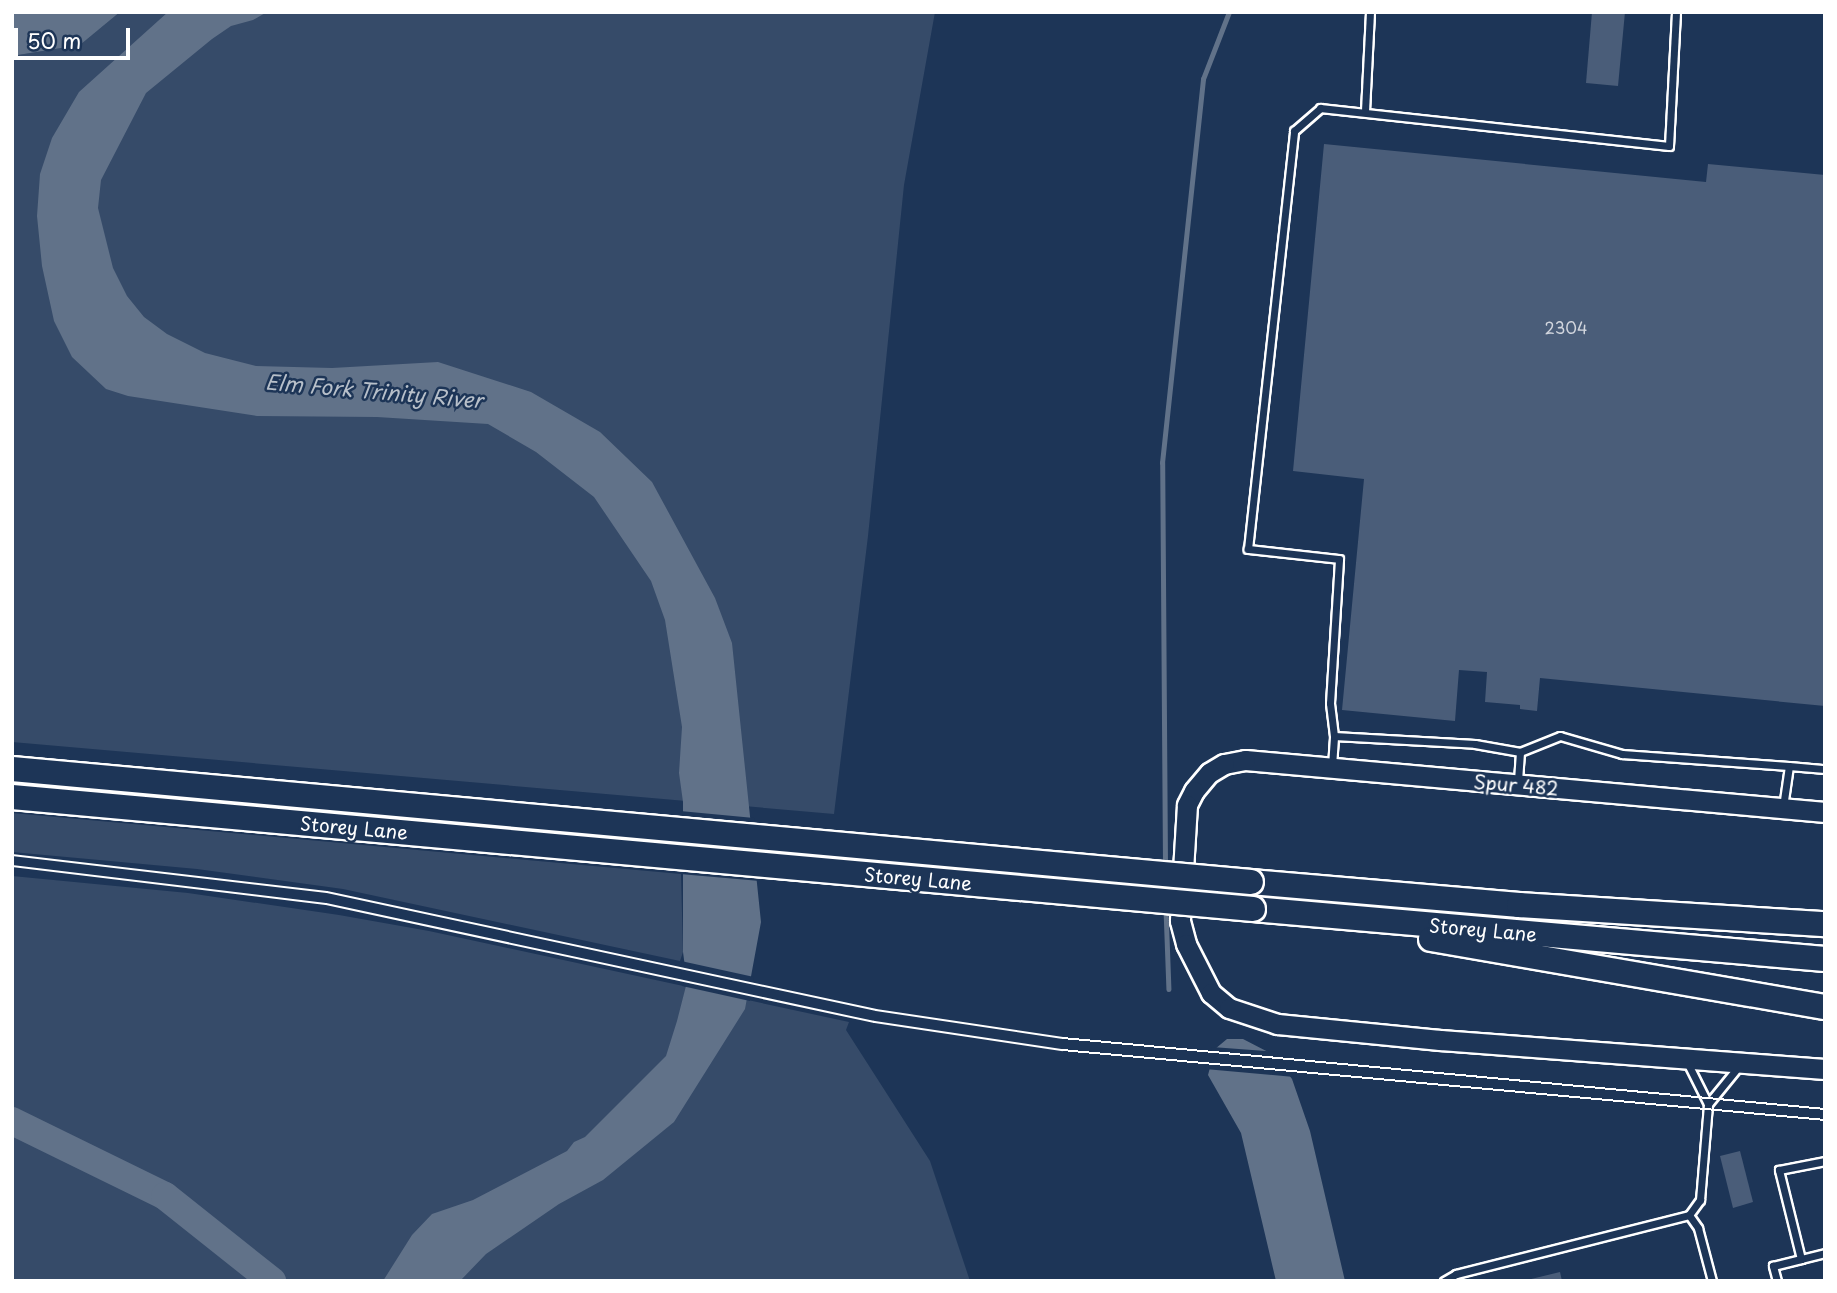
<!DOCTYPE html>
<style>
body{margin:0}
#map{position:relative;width:1837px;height:1293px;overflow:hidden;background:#1d3557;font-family:"Playpen Sans",sans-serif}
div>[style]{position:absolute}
.green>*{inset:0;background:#364b69}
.water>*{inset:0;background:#617289}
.pier>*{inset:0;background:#1d3557}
.stream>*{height:4.5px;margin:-2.25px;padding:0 2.25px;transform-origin:2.25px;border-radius:2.25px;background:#617289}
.river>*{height:28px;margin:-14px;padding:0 14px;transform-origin:14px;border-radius:14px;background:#617289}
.building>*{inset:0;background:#4a5d79}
.roads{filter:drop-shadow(2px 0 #fff) drop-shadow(-2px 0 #fff) drop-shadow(0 2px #fff) drop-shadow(0 -2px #fff)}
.service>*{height:7px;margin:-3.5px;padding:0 3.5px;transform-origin:3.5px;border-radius:3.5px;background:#1d3557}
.secondary>*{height:19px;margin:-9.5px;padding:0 9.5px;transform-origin:9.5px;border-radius:9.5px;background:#1d3557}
.motorway>*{height:24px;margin:-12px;padding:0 12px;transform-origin:12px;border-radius:12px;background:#1d3557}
.tram>*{height:2px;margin:-1px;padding:0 1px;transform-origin:1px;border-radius:1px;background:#fff}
.bridges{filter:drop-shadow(2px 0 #fff) drop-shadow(-2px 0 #fff) drop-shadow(0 2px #fff) drop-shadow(0 -2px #fff)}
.motorway-bridge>*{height:24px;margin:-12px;padding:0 12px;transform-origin:12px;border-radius:12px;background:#1d3557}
span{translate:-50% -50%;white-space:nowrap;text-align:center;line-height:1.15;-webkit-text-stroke:5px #1d3557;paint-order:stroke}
.number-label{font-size:16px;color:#d2d6de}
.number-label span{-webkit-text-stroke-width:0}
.street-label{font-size:19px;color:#fff}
.water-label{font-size:21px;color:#b8c0ca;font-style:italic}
.frame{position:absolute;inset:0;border:14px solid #fff;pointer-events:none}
.scale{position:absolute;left:14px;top:28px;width:116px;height:32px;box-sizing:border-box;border:4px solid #fff;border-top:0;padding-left:9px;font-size:21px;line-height:24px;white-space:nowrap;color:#fff;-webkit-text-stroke:5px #1d3557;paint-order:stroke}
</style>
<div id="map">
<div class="green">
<i style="clip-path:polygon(120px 12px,935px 12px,904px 185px,868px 536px,834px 814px,12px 742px,12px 56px,80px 45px)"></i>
<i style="clip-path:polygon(12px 813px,681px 874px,683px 952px,680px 961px,343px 889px,197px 869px,12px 852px)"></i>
<i style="clip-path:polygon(12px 876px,188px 893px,339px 915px,429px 931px,849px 1022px,846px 1030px,930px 1161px,970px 1281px,12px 1281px)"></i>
</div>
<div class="water">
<i style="clip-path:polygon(12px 12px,120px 12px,80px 45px,12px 56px)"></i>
<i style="clip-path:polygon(168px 12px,267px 12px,253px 20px,231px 26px,212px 39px,146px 93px,101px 180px,98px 208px,113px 268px,127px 296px,144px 317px,167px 334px,205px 353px,256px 366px,332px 368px,438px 362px,531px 392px,600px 432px,652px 482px,715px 598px,732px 643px,761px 922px,745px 1009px,674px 1122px,603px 1180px,559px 1204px,486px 1254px,460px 1281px,383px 1281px,412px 1235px,432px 1214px,473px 1200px,567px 1151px,574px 1142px,585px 1137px,666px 1056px,677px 1021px,687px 982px,683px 952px,683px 802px,679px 773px,682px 727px,665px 620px,651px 581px,594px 497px,536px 452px,488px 424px,377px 417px,257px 416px,128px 396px,106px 389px,72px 357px,54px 321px,42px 266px,37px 216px,40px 174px,52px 138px,79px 92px)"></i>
<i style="clip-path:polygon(1227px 1039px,1243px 1039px,1274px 1055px,1292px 1079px,1310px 1131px,1345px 1281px,1276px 1281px,1241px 1133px,1208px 1075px,1215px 1049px)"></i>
</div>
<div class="pier">
<i style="clip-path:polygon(680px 811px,754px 818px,760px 881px,680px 874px)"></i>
<i style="clip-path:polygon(681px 961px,754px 977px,750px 1001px,682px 986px)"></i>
<i style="clip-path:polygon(1212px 1047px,1277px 1052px,1294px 1077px,1205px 1069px)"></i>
</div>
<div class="stream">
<i style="left:1165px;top:865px;width:402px;rotate:-90.4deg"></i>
<i style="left:1162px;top:463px;width:386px;rotate:-83.9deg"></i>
<i style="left:1203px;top:79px;width:72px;rotate:-68.8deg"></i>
<i style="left:1166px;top:909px;width:80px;rotate:87.9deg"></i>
</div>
<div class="river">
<i style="left:12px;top:1121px;width:170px;rotate:26.1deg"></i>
<i style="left:165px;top:1196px;width:137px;rotate:38.5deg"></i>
</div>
<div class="building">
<i style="clip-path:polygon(1592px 12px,1625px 12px,1618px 86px,1586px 83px)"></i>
<i style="clip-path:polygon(1324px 144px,1706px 182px,1708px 164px,1825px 175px,1825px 706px,1540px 678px,1537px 711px,1520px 709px,1520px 705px,1485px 702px,1487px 672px,1459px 670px,1455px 721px,1342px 710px,1364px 479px,1293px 471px)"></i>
<i style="clip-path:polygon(1740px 1151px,1753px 1202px,1733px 1208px,1720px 1156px)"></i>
<i style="clip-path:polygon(1560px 1272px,1562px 1281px,1527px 1281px,1527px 1280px)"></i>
</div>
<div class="roads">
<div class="service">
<i style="left:1365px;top:111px;width:99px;rotate:-87.1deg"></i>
<i style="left:1334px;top:736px;width:33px;rotate:-97deg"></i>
<i style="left:1330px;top:703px;width:144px;rotate:-86.4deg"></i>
<i style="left:1339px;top:559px;width:92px;rotate:-173.7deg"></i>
<i style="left:1248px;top:549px;width:421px;rotate:-83.7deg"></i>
<i style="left:1294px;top:131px;width:35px;rotate:-41deg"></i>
<i style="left:1320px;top:108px;width:351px;rotate:6.2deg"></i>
<i style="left:1669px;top:146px;width:134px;rotate:-87deg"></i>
<i style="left:1520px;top:752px;width:43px;rotate:-21.8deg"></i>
<i style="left:1560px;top:736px;width:65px;rotate:16.2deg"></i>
<i style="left:1622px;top:754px;width:167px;rotate:4.1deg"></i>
<i style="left:1332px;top:766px;width:30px;rotate:-86deg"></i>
<i style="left:1334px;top:736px;width:141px;rotate:3.2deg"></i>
<i style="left:1475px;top:744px;width:46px;rotate:10.1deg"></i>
<i style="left:1520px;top:752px;width:29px;rotate:94deg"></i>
<i style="left:1783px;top:807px;width:41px;rotate:-81.7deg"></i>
<i style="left:1789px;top:766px;width:36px;rotate:5deg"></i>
<i style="left:1687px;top:1062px;width:47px;rotate:63.4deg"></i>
<i style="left:1708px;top:1104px;width:49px;rotate:-50.8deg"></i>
<i style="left:1689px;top:1215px;width:16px;rotate:55deg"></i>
<i style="left:1698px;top:1228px;width:55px;rotate:75.2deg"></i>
<i style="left:1801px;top:1259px;width:25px;rotate:-14deg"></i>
<i style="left:1444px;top:1281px;width:14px;rotate:-30deg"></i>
<i style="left:1456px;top:1274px;width:240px;rotate:-14.2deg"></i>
<i style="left:1689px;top:1215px;width:19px;rotate:-54deg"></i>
<i style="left:1700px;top:1200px;width:96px;rotate:-85.2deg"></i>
<i style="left:1777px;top:1281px;width:16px;rotate:-105deg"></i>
<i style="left:1773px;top:1266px;width:29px;rotate:-14deg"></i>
<i style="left:1801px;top:1259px;width:92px;rotate:-103.9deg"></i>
<i style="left:1779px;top:1170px;width:47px;rotate:-11.1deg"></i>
</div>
<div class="secondary">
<i style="left:1825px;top:812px;width:582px;rotate:-174.88deg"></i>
<i style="left:1245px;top:760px;width:21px;rotate:169deg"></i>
<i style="left:1224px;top:764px;width:17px;rotate:149deg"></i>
<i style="left:1209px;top:773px;width:23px;rotate:130deg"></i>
<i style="left:1194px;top:791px;width:16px;rotate:117deg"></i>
<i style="left:1187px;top:805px;width:116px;rotate:93.5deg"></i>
<i style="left:1180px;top:921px;width:24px;rotate:75deg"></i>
<i style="left:1186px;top:944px;width:55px;rotate:63deg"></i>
<i style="left:1211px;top:993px;width:23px;rotate:40deg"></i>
<i style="left:1229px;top:1008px;width:51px;rotate:18.4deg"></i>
<i style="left:1277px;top:1024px;width:164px;rotate:5.6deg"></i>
<i style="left:1440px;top:1040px;width:386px;rotate:4.3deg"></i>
</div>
<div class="motorway">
<i style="left:1251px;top:882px;width:269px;rotate:4.9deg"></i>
<i style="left:1519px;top:905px;width:307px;rotate:3.6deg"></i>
<i style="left:1253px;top:909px;width:574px;rotate:5deg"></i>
<i style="left:1431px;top:939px;width:400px;rotate:9.8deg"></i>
</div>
</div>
<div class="tram">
<i style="left:12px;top:855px;width:317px;rotate:6.7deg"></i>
<i style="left:327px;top:892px;width:562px;rotate:12.13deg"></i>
<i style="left:876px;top:1010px;width:189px;rotate:8.5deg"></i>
<i style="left:1063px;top:1038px;width:765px;rotate:5.32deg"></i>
<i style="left:12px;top:866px;width:316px;rotate:6.9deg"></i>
<i style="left:326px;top:904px;width:561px;rotate:12.15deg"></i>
<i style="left:874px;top:1022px;width:190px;rotate:8.5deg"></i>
<i style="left:1062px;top:1050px;width:766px;rotate:5.24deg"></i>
</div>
<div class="bridges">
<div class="motorway-bridge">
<i style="left:12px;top:769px;width:1244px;rotate:5.21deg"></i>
<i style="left:12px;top:797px;width:1246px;rotate:5.16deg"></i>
</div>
</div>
<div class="number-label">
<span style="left:1566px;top:327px">2304</span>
</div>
<div class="street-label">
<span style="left:1516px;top:785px;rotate:5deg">Spur 482</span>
<span style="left:354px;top:828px;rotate:5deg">Storey Lane</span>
<span style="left:918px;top:879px;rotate:5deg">Storey Lane</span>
<span style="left:1483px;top:930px;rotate:5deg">Storey Lane</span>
</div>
<div class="water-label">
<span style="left:374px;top:390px;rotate:5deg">Elm Fork Trinity River</span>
</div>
<div class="frame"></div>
<div class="scale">50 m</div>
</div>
